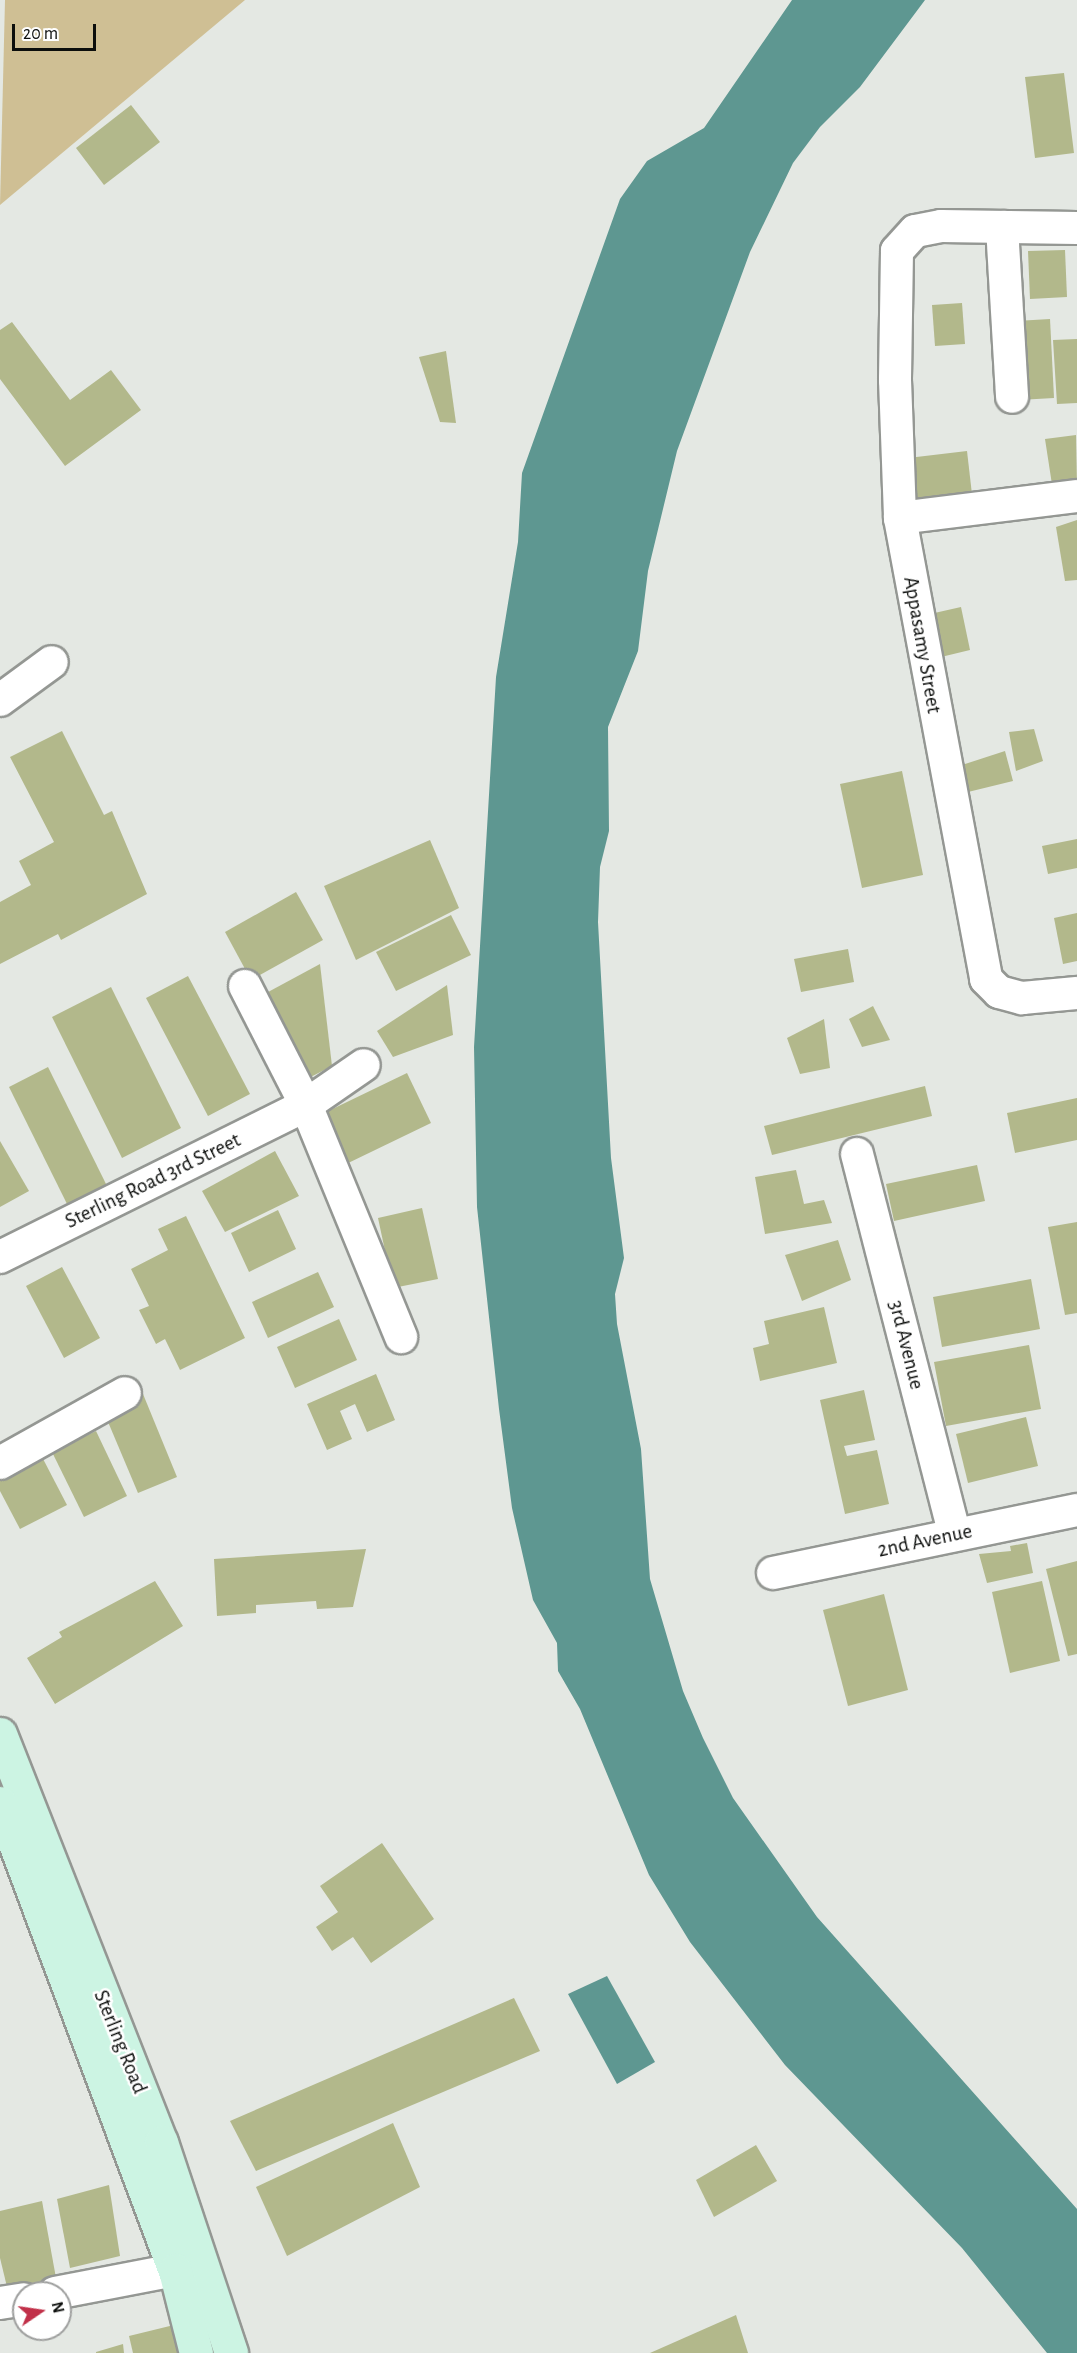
<!DOCTYPE html>
<style>
body{margin:0}
#map{position:relative;width:1077px;height:2353px;overflow:hidden;background:#e4e8e3;font-family:"Alegreya Sans",sans-serif}
div>[style]{position:absolute}
.green>*{inset:0;background:#cfbf94}
.water>*{inset:0;background:#5e9791}
.building>*{inset:0;background:#b2b88b}
.roads{filter:drop-shadow(2px 0 #949793) drop-shadow(-2px 0 #949793) drop-shadow(0 2px #949793) drop-shadow(0 -2px #949793)}
.street>*{height:32px;margin:-16px;padding:0 16px;transform-origin:16px;border-radius:16px;background:#fff}
.secondary>*{height:33px;margin:-16.5px;padding:0 16.5px;transform-origin:16.5px;border-radius:16.5px;background:#ccf4e3}
span{translate:-50% -50%;white-space:nowrap;text-align:center;line-height:1.15;-webkit-text-stroke:5px #fff;paint-order:stroke}
.street-label{font-size:21px;color:#0c0e0c}
.north{position:absolute;left:12px;top:2281px;width:60px;height:60px;box-sizing:border-box;background:#fff;border:2px solid #9e9f9e;border-radius:50%;rotate:77deg;font-size:16px;font-weight:700;line-height:24px;text-align:center;color:#0c0e0c}
.north::after{content:'';display:block;margin:auto;width:21px;height:27px;background:#c13049;clip-path:polygon(50% 0,100% 100%,50% 72%,0 100%)}
.scale{position:absolute;left:12px;top:24px;width:84px;height:27px;box-sizing:border-box;border:3px solid #0c0e0c;border-top:0;padding-left:8px;font-size:18px;line-height:21px;white-space:nowrap;color:#0c0e0c;-webkit-text-stroke:4px #fff;paint-order:stroke}
</style>
<div id="map">
<div class="green">
<i style="clip-path:polygon(5px 0,245px 0,0 205px)"></i>
</div>
<div class="water">
<i style="clip-path:polygon(792px 0,925px 0,860px 87px,820px 127px,793px 163px,750px 252px,677px 451px,648px 571px,638px 651px,608px 727px,609px 831px,600px 867px,598px 922px,611px 1158px,624px 1258px,615px 1294px,617px 1324px,641px 1449px,650px 1579px,683px 1691px,703px 1738px,733px 1798px,817px 1917px,1077px 2209px,1077px 2353px,1047px 2353px,962px 2248px,785px 2065px,690px 1942px,649px 1875px,580px 1709px,558px 1671px,557px 1643px,533px 1600px,512px 1508px,499px 1409px,477px 1207px,474px 1047px,496px 677px,518px 542px,522px 473px,620px 199px,647px 161px,704px 128px)"></i>
<i style="clip-path:polygon(607px 1976px,655px 2062px,617px 2084px,568px 1994px)"></i>
</div>
<div class="building">
<i style="clip-path:polygon(1064px 73px,1074px 153px,1035px 158px,1025px 77px)"></i>
<i style="clip-path:polygon(131px 105px,160px 142px,104px 185px,76px 148px)"></i>
<i style="clip-path:polygon(1065px 250px,1067px 297px,1030px 299px,1028px 251px)"></i>
<i style="clip-path:polygon(962px 303px,965px 344px,935px 346px,932px 305px)"></i>
<i style="clip-path:polygon(1050px 319px,1054px 398px,1019px 400px,1015px 321px)"></i>
<i style="clip-path:polygon(12px 322px,70px 400px,111px 370px,141px 410px,65px 466px,0 379px,0 330px)"></i>
<i style="clip-path:polygon(1077px 339px,1077px 403px,1057px 404px,1053px 340px)"></i>
<i style="clip-path:polygon(446px 351px,456px 423px,440px 422px,419px 357px)"></i>
<i style="clip-path:polygon(1076px 435px,1077px 487px,1053px 491px,1045px 439px)"></i>
<i style="clip-path:polygon(967px 451px,973px 503px,914px 510px,908px 458px)"></i>
<i style="clip-path:polygon(1077px 520px,1077px 580px,1065px 581px,1056px 527px)"></i>
<i style="clip-path:polygon(961px 607px,970px 650px,941px 657px,930px 614px)"></i>
<i style="clip-path:polygon(1034px 729px,1043px 761px,1016px 771px,1009px 732px)"></i>
<i style="clip-path:polygon(62px 731px,104px 815px,112px 811px,147px 894px,61px 940px,58px 934px,0 964px,0 902px,31px 885px,19px 861px,54px 842px,10px 757px)"></i>
<i style="clip-path:polygon(1005px 751px,1013px 781px,968px 792px,962px 765px)"></i>
<i style="clip-path:polygon(902px 771px,923px 875px,862px 888px,840px 784px)"></i>
<i style="clip-path:polygon(1077px 839px,1077px 868px,1048px 874px,1042px 846px)"></i>
<i style="clip-path:polygon(430px 840px,459px 908px,356px 960px,324px 886px)"></i>
<i style="clip-path:polygon(296px 892px,323px 940px,251px 980px,225px 932px)"></i>
<i style="clip-path:polygon(1077px 913px,1077px 961px,1063px 964px,1054px 918px)"></i>
<i style="clip-path:polygon(451px 915px,471px 955px,396px 991px,376px 952px)"></i>
<i style="clip-path:polygon(848px 949px,854px 982px,801px 992px,794px 959px)"></i>
<i style="clip-path:polygon(320px 964px,332px 1066px,301px 1082px,257px 998px)"></i>
<i style="clip-path:polygon(188px 976px,250px 1094px,208px 1116px,146px 998px)"></i>
<i style="clip-path:polygon(447px 985px,453px 1035px,393px 1057px,377px 1031px)"></i>
<i style="clip-path:polygon(111px 987px,181px 1128px,122px 1158px,52px 1017px)"></i>
<i style="clip-path:polygon(873px 1006px,890px 1040px,862px 1047px,849px 1019px)"></i>
<i style="clip-path:polygon(824px 1019px,830px 1068px,800px 1074px,787px 1038px)"></i>
<i style="clip-path:polygon(48px 1067px,108px 1188px,69px 1208px,9px 1087px)"></i>
<i style="clip-path:polygon(407px 1073px,431px 1123px,342px 1166px,318px 1116px)"></i>
<i style="clip-path:polygon(925px 1086px,932px 1116px,772px 1155px,764px 1126px)"></i>
<i style="clip-path:polygon(1077px 1098px,1077px 1140px,1015px 1153px,1007px 1113px)"></i>
<i style="clip-path:polygon(0 1141px,29px 1191px,0 1207px)"></i>
<i style="clip-path:polygon(275px 1151px,299px 1196px,225px 1232px,202px 1191px)"></i>
<i style="clip-path:polygon(977px 1165px,985px 1201px,894px 1221px,886px 1184px)"></i>
<i style="clip-path:polygon(796px 1170px,804px 1204px,824px 1200px,832px 1223px,765px 1234px,755px 1177px)"></i>
<i style="clip-path:polygon(422px 1208px,438px 1279px,393px 1288px,378px 1218px)"></i>
<i style="clip-path:polygon(278px 1210px,296px 1249px,249px 1272px,231px 1233px)"></i>
<i style="clip-path:polygon(186px 1216px,245px 1338px,180px 1370px,165px 1339px,156px 1344px,139px 1310px,149px 1306px,131px 1269px,168px 1250px,158px 1229px)"></i>
<i style="clip-path:polygon(1077px 1222px,1077px 1313px,1065px 1315px,1048px 1227px)"></i>
<i style="clip-path:polygon(838px 1240px,851px 1280px,802px 1301px,785px 1255px)"></i>
<i style="clip-path:polygon(62px 1267px,100px 1338px,64px 1358px,26px 1286px)"></i>
<i style="clip-path:polygon(318px 1272px,334px 1307px,268px 1338px,252px 1302px)"></i>
<i style="clip-path:polygon(1031px 1279px,1040px 1329px,942px 1347px,933px 1297px)"></i>
<i style="clip-path:polygon(824px 1307px,837px 1363px,760px 1381px,753px 1348px,769px 1344px,764px 1321px)"></i>
<i style="clip-path:polygon(339px 1319px,357px 1360px,295px 1388px,277px 1347px)"></i>
<i style="clip-path:polygon(1029px 1345px,1041px 1409px,946px 1426px,934px 1362px)"></i>
<i style="clip-path:polygon(376px 1374px,395px 1420px,367px 1432px,355px 1404px,340px 1411px,352px 1439px,327px 1450px,307px 1404px)"></i>
<i style="clip-path:polygon(864px 1390px,875px 1440px,844px 1446px,847px 1456px,877px 1450px,889px 1504px,845px 1514px,820px 1400px)"></i>
<i style="clip-path:polygon(143px 1394px,177px 1477px,138px 1493px,103px 1410px)"></i>
<i style="clip-path:polygon(1026px 1417px,1038px 1466px,968px 1483px,956px 1434px)"></i>
<i style="clip-path:polygon(96px 1431px,127px 1496px,84px 1517px,52px 1452px)"></i>
<i style="clip-path:polygon(41px 1455px,67px 1505px,20px 1529px,0 1491px,0 1476px)"></i>
<i style="clip-path:polygon(1027px 1543px,1033px 1573px,987px 1583px,979px 1554px,1011px 1551px,1010px 1546px)"></i>
<i style="clip-path:polygon(366px 1549px,353px 1607px,317px 1609px,316px 1601px,256px 1605px,256px 1613px,217px 1616px,214px 1559px)"></i>
<i style="clip-path:polygon(1077px 1561px,1077px 1654px,1068px 1656px,1046px 1569px)"></i>
<i style="clip-path:polygon(155px 1581px,183px 1626px,55px 1704px,27px 1658px,62px 1637px,59px 1632px)"></i>
<i style="clip-path:polygon(1042px 1581px,1060px 1661px,1010px 1673px,992px 1592px)"></i>
<i style="clip-path:polygon(884px 1594px,908px 1690px,848px 1706px,823px 1610px)"></i>
<i style="clip-path:polygon(382px 1843px,434px 1919px,371px 1963px,353px 1937px,332px 1951px,316px 1927px,338px 1912px,320px 1886px)"></i>
<i style="clip-path:polygon(514px 1998px,540px 2051px,256px 2171px,230px 2121px)"></i>
<i style="clip-path:polygon(393px 2123px,420px 2187px,287px 2256px,256px 2187px)"></i>
<i style="clip-path:polygon(756px 2145px,777px 2181px,714px 2217px,696px 2180px)"></i>
<i style="clip-path:polygon(109px 2185px,120px 2256px,70px 2268px,57px 2199px)"></i>
<i style="clip-path:polygon(42px 2201px,56px 2278px,8px 2291px,0 2258px,0 2211px)"></i>
<i style="clip-path:polygon(736px 2315px,748px 2353px,650px 2353px)"></i>
<i style="clip-path:polygon(178px 2324px,183px 2353px,133px 2353px,129px 2336px)"></i>
<i style="clip-path:polygon(123px 2344px,124px 2353px,96px 2353px,96px 2352px)"></i>
</div>
<div class="roads">
<div class="street">
<i style="left:1002px;top:227px;width:170px;rotate:86.6deg"></i>
<i style="left:1077px;top:228px;width:136px;rotate:-179.2deg"></i>
<i style="left:941px;top:226px;width:26px;rotate:169deg"></i>
<i style="left:915px;top:231px;width:27px;rotate:132deg"></i>
<i style="left:897px;top:251px;width:129px;rotate:90.9deg"></i>
<i style="left:895px;top:380px;width:138px;rotate:87.9deg"></i>
<i style="left:900px;top:518px;width:469px;rotate:79.4deg"></i>
<i style="left:986px;top:979px;width:18px;rotate:45deg"></i>
<i style="left:999px;top:992px;width:24px;rotate:15deg"></i>
<i style="left:1022px;top:998px;width:55px;rotate:-5.2deg"></i>
<i style="left:900px;top:518px;width:178px;rotate:-7.1deg"></i>
<i style="left:0;top:700px;width:64px;rotate:-36.2deg"></i>
<i style="left:245px;top:986px;width:134px;rotate:62.9deg"></i>
<i style="left:306px;top:1105px;width:251px;rotate:67.7deg"></i>
<i style="left:857px;top:1154px;width:393px;rotate:75.6deg"></i>
<i style="left:0;top:1257px;width:342px;rotate:-26.4deg"></i>
<i style="left:306px;top:1105px;width:70px;rotate:-34.6deg"></i>
<i style="left:0;top:1463px;width:143px;rotate:-29.2deg"></i>
<i style="left:773px;top:1573px;width:310px;rotate:-11.7deg"></i>
<i style="left:55px;top:2293px;width:122px;rotate:-10.9deg"></i>
<i style="left:0;top:2303px;width:24px;rotate:-9deg"></i>
</div>
<div class="secondary">
<i style="left:0;top:1734px;width:439px;rotate:68.5deg"></i>
<i style="left:161px;top:2142px;width:222px;rotate:71.6deg"></i>
<i style="left:0;top:1803px;width:499px;rotate:69.5deg"></i>
<i style="left:175px;top:2270px;width:86px;rotate:75.8deg"></i>
</div>
</div>
<div class="street-label">
<span style="left:922px;top:645px;rotate:80deg">Appasamy Street</span>
<span style="left:153px;top:1181px;rotate:-26deg">Sterling Road 3rd Street</span>
<span style="left:906px;top:1345px;rotate:76deg">3rd Avenue</span>
<span style="left:925px;top:1541px;rotate:-12deg">2nd Avenue</span>
<span style="left:120px;top:2042px;rotate:68deg">Sterling Road</span>
</div>
<div class="north">N</div>
<div class="scale">20 m</div>
</div>
